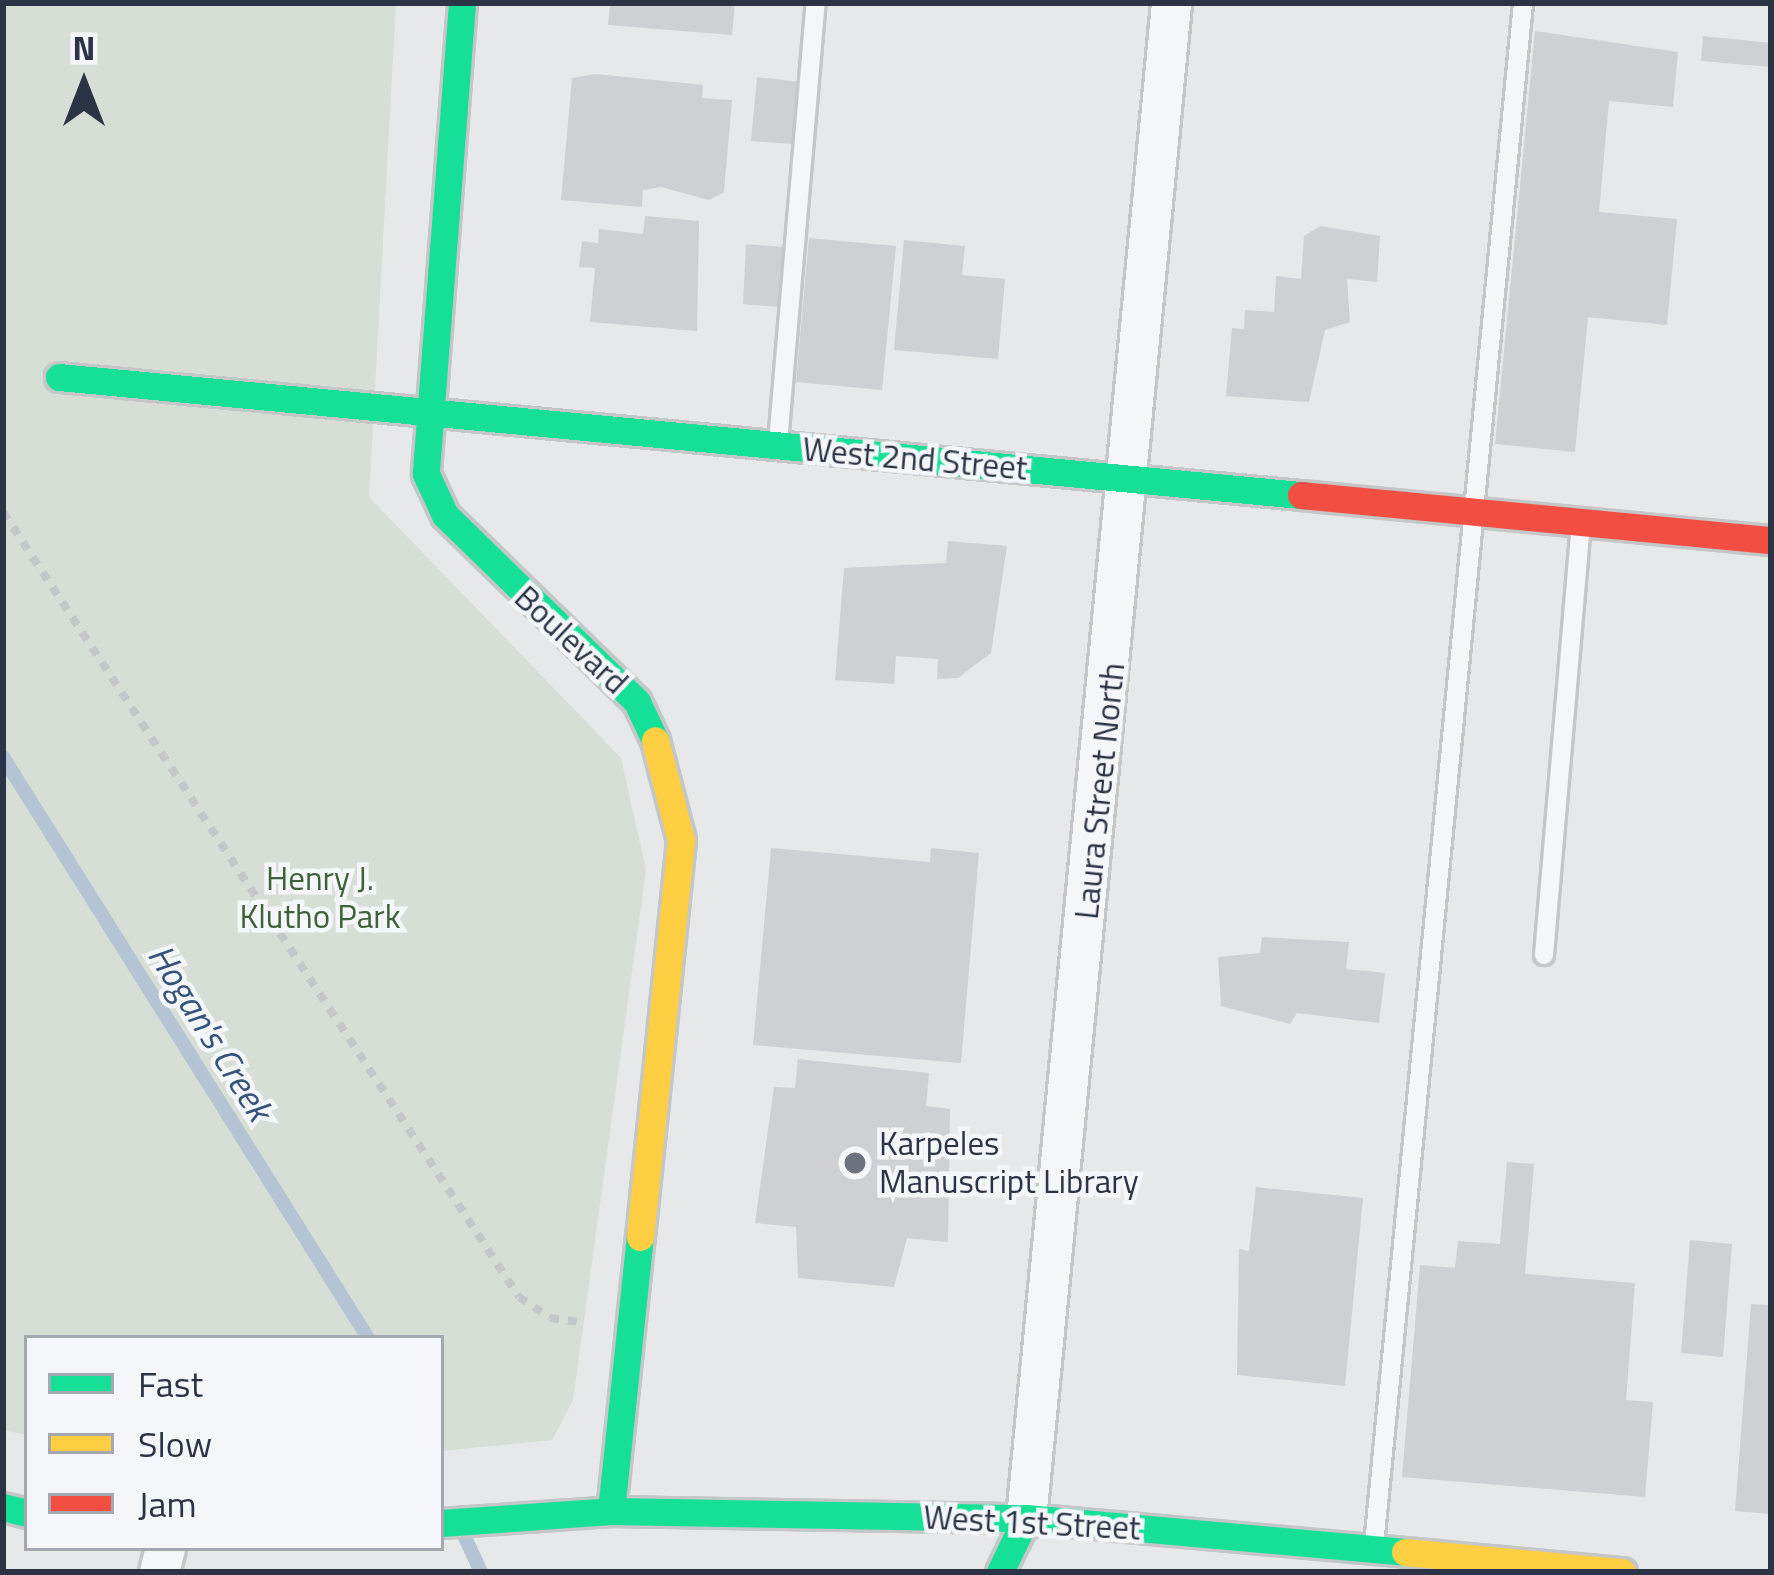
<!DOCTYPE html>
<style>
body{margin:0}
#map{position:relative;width:1774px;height:1575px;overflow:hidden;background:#e6e8ea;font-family:"Titillium Web",sans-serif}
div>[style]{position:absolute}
.green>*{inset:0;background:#d6ded6}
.stream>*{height:14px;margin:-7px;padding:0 7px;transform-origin:7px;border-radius:7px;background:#b4c4d5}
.building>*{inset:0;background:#ced0d3}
.path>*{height:8px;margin-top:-4px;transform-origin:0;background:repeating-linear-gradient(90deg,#c5c6ca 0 9px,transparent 0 18px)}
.roads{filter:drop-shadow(3px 0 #c4c6c8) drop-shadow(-3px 0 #c4c6c8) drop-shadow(0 3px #c4c6c8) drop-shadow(0 -3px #c4c6c8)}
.lane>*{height:18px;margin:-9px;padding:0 9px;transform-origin:9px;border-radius:9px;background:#f5f6f7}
.street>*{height:39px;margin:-19.5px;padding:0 19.5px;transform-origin:19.5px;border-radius:19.5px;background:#f5f6f7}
.fast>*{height:27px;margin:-13.5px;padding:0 13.5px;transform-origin:13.5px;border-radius:13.5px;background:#16e098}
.slow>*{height:27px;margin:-13.5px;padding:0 13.5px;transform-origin:13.5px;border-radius:13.5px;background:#ffcf43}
.jam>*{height:27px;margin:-13.5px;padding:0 13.5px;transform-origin:13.5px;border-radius:13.5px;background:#f24e42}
.dots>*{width:33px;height:33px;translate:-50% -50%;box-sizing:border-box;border:6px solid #f4f6f9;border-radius:50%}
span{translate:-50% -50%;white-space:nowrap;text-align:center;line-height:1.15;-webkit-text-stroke:9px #f4f6f9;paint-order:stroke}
.street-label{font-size:33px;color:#2b3445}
.park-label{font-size:33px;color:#3f6138}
.poi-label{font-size:33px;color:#2b3445}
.left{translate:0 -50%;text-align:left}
.water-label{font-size:36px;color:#34527a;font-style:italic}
.frame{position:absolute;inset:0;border:6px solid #2b3445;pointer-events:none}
.legend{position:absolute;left:24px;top:1335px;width:420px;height:216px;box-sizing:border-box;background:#f4f6f9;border:3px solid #a4a8b1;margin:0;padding:15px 21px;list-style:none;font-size:36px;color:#2b3445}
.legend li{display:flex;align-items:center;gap:24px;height:60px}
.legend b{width:60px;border:3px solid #a4a8b1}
.north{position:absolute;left:24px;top:24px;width:120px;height:120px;-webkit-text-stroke:9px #f4f6f9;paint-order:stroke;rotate:0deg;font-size:33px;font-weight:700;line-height:48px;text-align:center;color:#2b3445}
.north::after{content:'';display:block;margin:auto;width:42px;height:54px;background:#2b3445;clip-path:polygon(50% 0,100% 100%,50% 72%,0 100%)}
</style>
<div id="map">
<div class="green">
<i style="clip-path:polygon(3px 3px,396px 3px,369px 497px,621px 758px,646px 870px,573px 1400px,552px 1440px,441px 1451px,441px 1338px,27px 1338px,27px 1435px,3px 1430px)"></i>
</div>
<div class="stream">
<i style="left:3px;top:757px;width:686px;rotate:57.86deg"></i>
<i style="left:462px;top:1531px;width:45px;rotate:65.1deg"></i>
</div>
<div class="building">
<i style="clip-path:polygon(610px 3px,735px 3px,732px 35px,608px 25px)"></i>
<i style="clip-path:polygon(1535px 31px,1678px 52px,1673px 107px,1609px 101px,1599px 212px,1677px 219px,1667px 325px,1588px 317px,1575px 452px,1495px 444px)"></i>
<i style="clip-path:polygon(1703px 36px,1771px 43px,1771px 67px,1701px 61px)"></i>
<i style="clip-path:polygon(596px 74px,703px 85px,702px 98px,732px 100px,724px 192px,709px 200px,661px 187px,643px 190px,642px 207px,561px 200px,572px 78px)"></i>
<i style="clip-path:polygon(757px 77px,800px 82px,793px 144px,751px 141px)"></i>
<i style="clip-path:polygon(645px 216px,699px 221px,697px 331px,590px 322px,595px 268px,579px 267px,582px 241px,598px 243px,599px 229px,643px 234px)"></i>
<i style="clip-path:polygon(1320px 226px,1380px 236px,1377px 282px,1347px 279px,1350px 322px,1325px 330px,1309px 402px,1226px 396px,1232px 328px,1244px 329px,1245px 310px,1274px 312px,1276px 276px,1301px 279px,1304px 236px)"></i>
<i style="clip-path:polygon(809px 238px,896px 246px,882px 390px,796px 382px)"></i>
<i style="clip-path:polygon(904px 240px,965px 246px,962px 275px,1005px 279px,998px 359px,894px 350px)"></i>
<i style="clip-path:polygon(746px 244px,783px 247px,779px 307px,743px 304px)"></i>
<i style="clip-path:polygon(948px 541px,1007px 546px,991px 653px,958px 678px,937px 679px,938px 659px,896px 656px,894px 684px,835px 680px,844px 568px,946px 563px)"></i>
<i style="clip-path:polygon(771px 848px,930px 862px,931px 848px,979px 853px,961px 1063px,753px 1045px)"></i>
<i style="clip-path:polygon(1262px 937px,1349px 942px,1346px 969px,1385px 973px,1379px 1023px,1297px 1013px,1290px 1024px,1221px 1006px,1218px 957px,1260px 953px)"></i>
<i style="clip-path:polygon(798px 1059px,929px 1073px,926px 1106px,950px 1109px,948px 1242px,907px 1238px,894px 1287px,798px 1278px,796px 1227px,755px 1223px,774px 1087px,795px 1088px)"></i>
<i style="clip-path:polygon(1507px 1162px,1534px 1164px,1525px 1274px,1635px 1283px,1626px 1400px,1653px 1402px,1645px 1497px,1402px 1477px,1420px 1265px,1455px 1268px,1458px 1241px,1500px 1244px)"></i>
<i style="clip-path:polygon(1256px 1187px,1363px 1198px,1345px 1386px,1237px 1375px,1239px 1249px,1249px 1251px)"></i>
<i style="clip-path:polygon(1690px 1240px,1732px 1244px,1723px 1357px,1681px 1353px)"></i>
<i style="clip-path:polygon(1751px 1304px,1771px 1305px,1771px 1514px,1735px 1511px)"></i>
</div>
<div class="path">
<i style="left:3px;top:512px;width:939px;rotate:56.68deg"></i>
<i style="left:519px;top:1297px;width:37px;rotate:34deg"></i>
<i style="left:550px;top:1318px;width:35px;rotate:8deg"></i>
</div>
<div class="roads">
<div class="lane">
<i style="left:778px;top:442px;width:441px;rotate:-85.1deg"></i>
<i style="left:1544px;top:955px;width:430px;rotate:-85.1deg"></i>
<i style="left:1374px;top:1545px;width:1549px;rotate:-84.48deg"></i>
</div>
<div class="street">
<i style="left:1026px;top:1518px;width:1522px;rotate:-84.53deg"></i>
<i style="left:159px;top:1572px;width:25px;rotate:-76deg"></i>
</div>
<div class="fast">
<i style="left:462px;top:3px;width:472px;rotate:94.4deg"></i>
<i style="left:426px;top:474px;width:45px;rotate:65.1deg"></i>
<i style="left:445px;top:515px;width:268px;rotate:44.2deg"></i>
<i style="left:637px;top:702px;width:42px;rotate:64.7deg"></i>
<i style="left:59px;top:377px;width:1248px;rotate:5.43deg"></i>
<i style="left:3px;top:1507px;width:25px;rotate:14deg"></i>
<i style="left:611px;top:1511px;width:276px;rotate:-84deg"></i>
<i style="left:441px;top:1523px;width:170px;rotate:-4deg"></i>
<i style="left:611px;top:1511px;width:415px;rotate:1deg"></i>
<i style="left:1026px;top:1518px;width:381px;rotate:5.1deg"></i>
<i style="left:1000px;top:1572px;width:60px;rotate:-64.3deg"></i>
</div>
<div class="slow">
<i style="left:640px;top:1237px;width:399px;rotate:-84.1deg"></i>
<i style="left:681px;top:840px;width:103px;rotate:-104.6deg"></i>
<i style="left:1405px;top:1552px;width:218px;rotate:5.3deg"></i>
</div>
<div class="jam">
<i style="left:1301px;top:495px;width:472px;rotate:5.5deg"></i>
</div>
</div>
<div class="dots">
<i style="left:855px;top:1163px;background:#6c737f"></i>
</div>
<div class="street-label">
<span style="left:915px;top:459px;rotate:5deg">West 2nd Street</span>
<span style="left:571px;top:640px;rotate:43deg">Boulevard</span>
<span style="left:1100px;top:791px;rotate:-84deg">Laura Street North</span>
<span style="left:1032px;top:1523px;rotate:3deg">West 1st Street</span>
</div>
<div class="park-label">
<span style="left:320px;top:898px">Henry J.<br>Klutho Park</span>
</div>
<div class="poi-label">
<span class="left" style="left:879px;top:1163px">Karpeles<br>Manuscript Library</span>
</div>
<div class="water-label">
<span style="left:211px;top:1032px;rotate:58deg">Hogan's Creek</span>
</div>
<div class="frame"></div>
<ul class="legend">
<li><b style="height:15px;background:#16e098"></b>Fast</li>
<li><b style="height:15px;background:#ffcf43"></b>Slow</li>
<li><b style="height:15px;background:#f24e42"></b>Jam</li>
</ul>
<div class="north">N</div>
</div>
